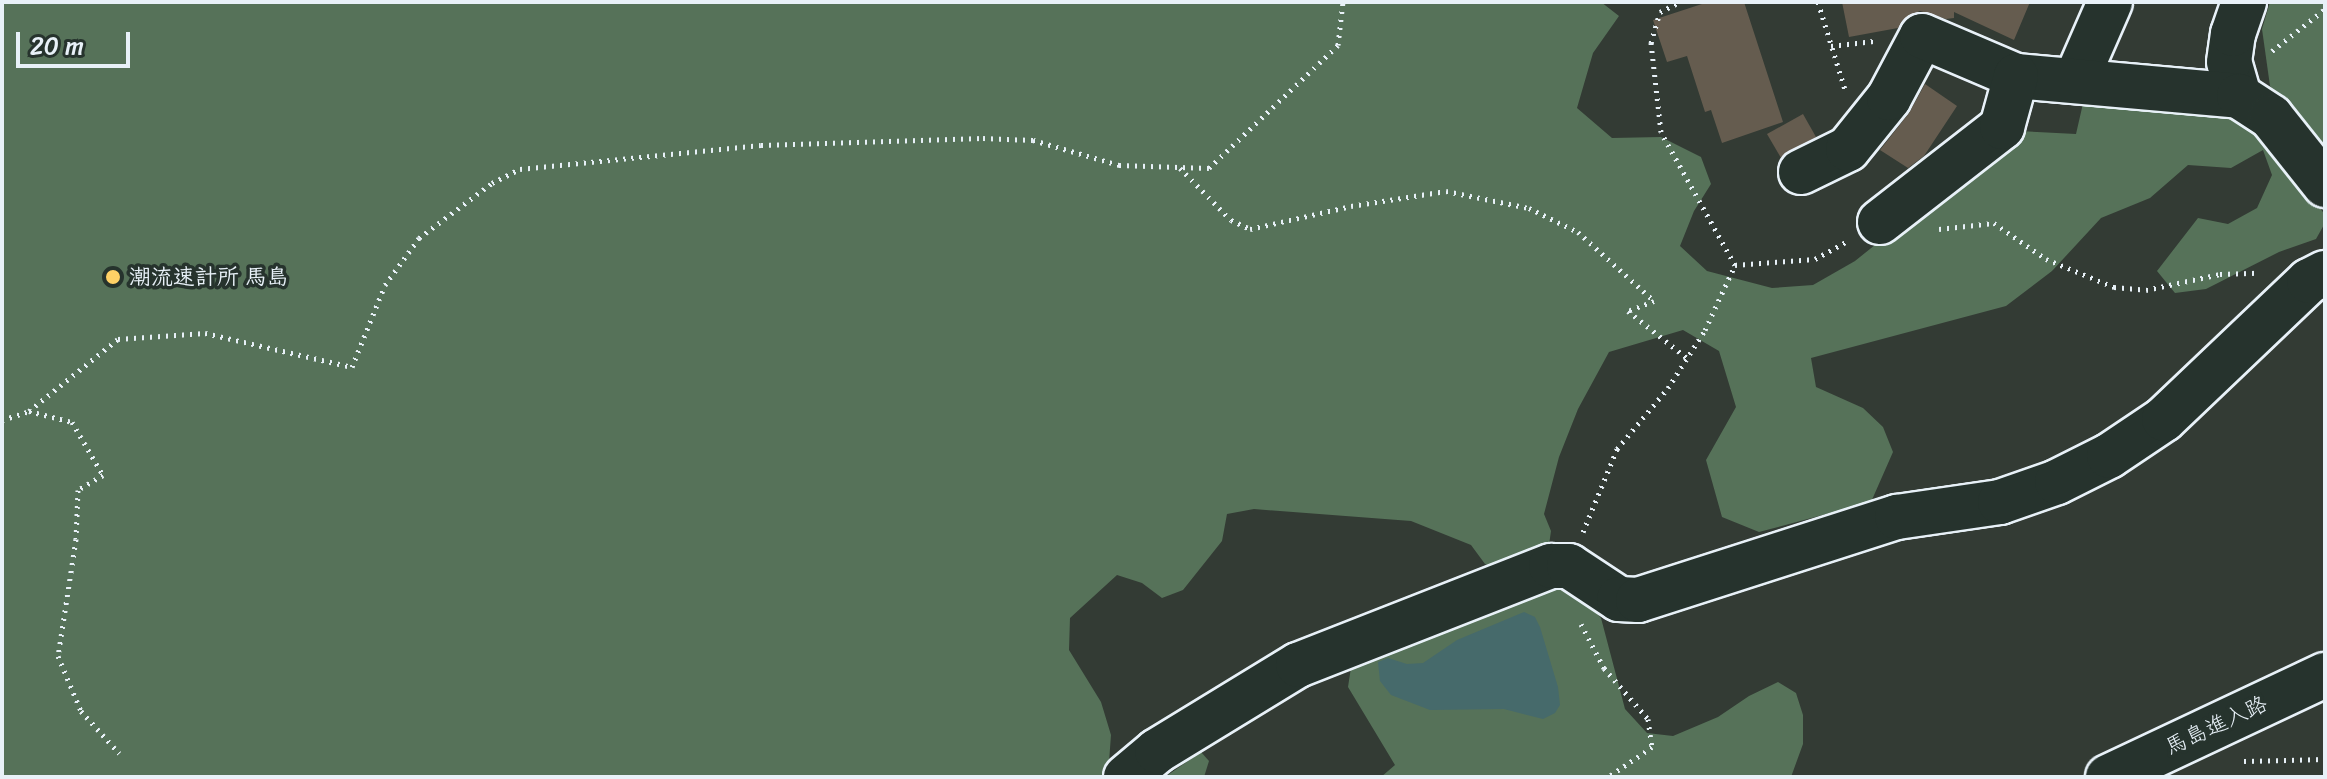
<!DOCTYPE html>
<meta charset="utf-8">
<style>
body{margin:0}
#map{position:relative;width:2327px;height:779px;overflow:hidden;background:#333b34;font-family:Sriracha,"Klee One",sans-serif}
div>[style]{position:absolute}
.green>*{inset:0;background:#567259}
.water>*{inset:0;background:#466a6b}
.building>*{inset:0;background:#655c4f}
.path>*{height:5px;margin-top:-2.5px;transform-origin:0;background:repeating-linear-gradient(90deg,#e8f1f8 0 2px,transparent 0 8px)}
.roads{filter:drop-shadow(2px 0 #e8f1f8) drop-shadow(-2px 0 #e8f1f8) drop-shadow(0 2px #e8f1f8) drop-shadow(0 -2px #e8f1f8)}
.minor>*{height:44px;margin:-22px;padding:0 22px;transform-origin:22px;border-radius:22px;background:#26332d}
.dots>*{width:22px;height:22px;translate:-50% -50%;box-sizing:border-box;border:4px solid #26332d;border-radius:50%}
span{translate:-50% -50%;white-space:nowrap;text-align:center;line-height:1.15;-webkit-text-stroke:7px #26332d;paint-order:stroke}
.poi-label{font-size:22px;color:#e8f1f8;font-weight:700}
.left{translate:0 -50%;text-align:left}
.street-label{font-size:22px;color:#e8f1f8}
.frame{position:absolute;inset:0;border:4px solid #e8f1f8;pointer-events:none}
.scale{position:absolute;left:16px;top:32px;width:114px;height:36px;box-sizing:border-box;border:4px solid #e8f1f8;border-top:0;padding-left:10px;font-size:24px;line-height:28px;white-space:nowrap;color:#e8f1f8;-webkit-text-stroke:6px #26332d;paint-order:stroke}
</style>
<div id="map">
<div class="green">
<i style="clip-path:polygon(2px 2px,1601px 2px,1619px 16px,1593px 53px,1577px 108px,1612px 138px,1661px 137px,1701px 157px,1711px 184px,1694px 211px,1680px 246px,1707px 271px,1772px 288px,1813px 285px,1855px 261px,2017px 131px,2076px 134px,2084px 99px,2228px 113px,2260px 125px,2325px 215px,2325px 223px,2316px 239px,2279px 252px,2206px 289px,2175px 293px,2157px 271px,2198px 218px,2228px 224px,2257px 208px,2272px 175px,2263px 150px,2231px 168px,2188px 165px,2150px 198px,2101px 218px,2052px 271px,2006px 306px,1811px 358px,1816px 387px,1863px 408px,1883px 427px,1893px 452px,1871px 502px,1759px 532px,1722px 517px,1706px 460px,1736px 407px,1719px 351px,1683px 330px,1609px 352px,1578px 409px,1559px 457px,1544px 514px,1551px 531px,1549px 545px,1499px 569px,1485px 564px,1471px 545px,1411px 521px,1254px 509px,1227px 514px,1222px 541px,1183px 590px,1162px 598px,1142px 583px,1117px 575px,1070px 618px,1069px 650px,1101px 702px,1111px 735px,1109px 762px,1102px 777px,2px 777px)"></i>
<i style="clip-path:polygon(2270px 2px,2325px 2px,2325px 157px,2270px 86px,2262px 29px)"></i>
<i style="clip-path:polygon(1562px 587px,1583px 598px,1601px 618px,1625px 709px,1647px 733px,1673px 736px,1718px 717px,1749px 696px,1778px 682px,1796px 693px,1803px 715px,1803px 744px,1791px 777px,1381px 777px,1395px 765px,1348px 687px,1352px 661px)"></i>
<i style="clip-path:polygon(1201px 752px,1209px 761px,1204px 777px,1165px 777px)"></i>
</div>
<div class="water">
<i style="clip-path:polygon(1524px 612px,1535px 617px,1540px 627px,1558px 687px,1560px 705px,1555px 713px,1543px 719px,1504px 709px,1430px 710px,1391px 695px,1380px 681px,1378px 662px,1388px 658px,1407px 664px,1423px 663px,1457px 640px)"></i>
</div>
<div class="building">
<i style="clip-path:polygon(1708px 2px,1744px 2px,1783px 122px,1722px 143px,1711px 110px,1705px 112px,1687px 56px,1667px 62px,1653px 20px)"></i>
<i style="clip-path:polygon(1842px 2px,2030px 2px,2014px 40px,1954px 12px,1954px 18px,1946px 19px,1920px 11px,1908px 16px,1898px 28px,1849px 37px)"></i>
<i style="clip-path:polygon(1925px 84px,1957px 106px,1924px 156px,1908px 168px,1880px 150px,1909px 113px)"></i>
<i style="clip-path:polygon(1803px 114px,1816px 137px,1781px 158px,1767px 134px)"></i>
</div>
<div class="path">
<i style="left:1818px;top:2px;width:91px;rotate:72.8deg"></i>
<i style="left:1831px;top:46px;width:43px;rotate:-6.6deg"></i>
<i style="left:2272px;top:51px;width:68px;rotate:-38.4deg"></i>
<i style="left:1180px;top:168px;width:73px;rotate:45.6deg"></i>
<i style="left:1231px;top:220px;width:21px;rotate:25deg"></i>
<i style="left:1250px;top:229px;width:104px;rotate:-12.8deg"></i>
<i style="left:1351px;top:206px;width:96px;rotate:-9deg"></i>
<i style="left:1446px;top:191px;width:85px;rotate:11.6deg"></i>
<i style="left:1529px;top:208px;width:55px;rotate:26.1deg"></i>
<i style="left:1578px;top:232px;width:103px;rotate:42.2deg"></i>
<i style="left:1654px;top:301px;width:28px;rotate:159deg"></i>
<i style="left:1628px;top:311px;width:75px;rotate:38.5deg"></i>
<i style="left:1939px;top:229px;width:55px;rotate:-6.2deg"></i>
<i style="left:1994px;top:223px;width:63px;rotate:34.7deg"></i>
<i style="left:2046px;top:259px;width:74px;rotate:22.4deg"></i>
<i style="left:2114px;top:287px;width:32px;rotate:5deg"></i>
<i style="left:2146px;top:290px;width:76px;rotate:-12.2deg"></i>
<i style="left:2220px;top:274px;width:38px;rotate:-2deg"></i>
<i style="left:1735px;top:265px;width:80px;rotate:-4.3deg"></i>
<i style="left:1815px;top:259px;width:37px;rotate:-29deg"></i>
<i style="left:29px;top:411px;width:114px;rotate:-39deg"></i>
<i style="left:118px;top:339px;width:87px;rotate:-3.9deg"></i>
<i style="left:205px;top:333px;width:151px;rotate:13deg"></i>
<i style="left:352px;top:367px;width:88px;rotate:-68.1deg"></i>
<i style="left:385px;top:285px;width:58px;rotate:-54.1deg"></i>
<i style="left:419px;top:238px;width:91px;rotate:-37deg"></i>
<i style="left:492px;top:183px;width:31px;rotate:-27deg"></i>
<i style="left:520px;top:169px;width:242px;rotate:-5.7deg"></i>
<i style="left:761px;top:145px;width:222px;rotate:-1.8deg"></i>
<i style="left:983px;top:138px;width:50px;rotate:2.3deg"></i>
<i style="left:1033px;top:140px;width:90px;rotate:16.2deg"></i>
<i style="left:1119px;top:165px;width:90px;rotate:1.9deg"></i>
<i style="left:1209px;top:168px;width:178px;rotate:-43.6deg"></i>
<i style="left:1338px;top:45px;width:43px;rotate:-83.4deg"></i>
<i style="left:2px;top:420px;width:28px;rotate:-18deg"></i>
<i style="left:29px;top:411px;width:44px;rotate:14.3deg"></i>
<i style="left:72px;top:422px;width:61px;rotate:59.7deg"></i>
<i style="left:103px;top:475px;width:29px;rotate:149deg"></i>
<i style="left:78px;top:490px;width:49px;rotate:92.3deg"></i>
<i style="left:76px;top:539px;width:118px;rotate:98.7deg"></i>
<i style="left:58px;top:656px;width:60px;rotate:67.3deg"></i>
<i style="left:81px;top:711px;width:57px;rotate:47.9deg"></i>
<i style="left:1583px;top:532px;width:90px;rotate:-67.7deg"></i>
<i style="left:1617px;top:449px;width:80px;rotate:-50.1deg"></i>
<i style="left:1668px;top:388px;width:69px;rotate:-57.5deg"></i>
<i style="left:1705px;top:330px;width:72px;rotate:-65.2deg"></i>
<i style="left:1735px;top:265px;width:152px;rotate:-119.1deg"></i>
<i style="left:1661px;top:132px;width:90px;rotate:-96.4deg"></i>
<i style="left:1651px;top:43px;width:32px;rotate:-74deg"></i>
<i style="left:1660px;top:12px;width:22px;rotate:-27deg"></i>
<i style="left:1581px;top:624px;width:50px;rotate:62.4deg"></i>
<i style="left:1604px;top:668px;width:67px;rotate:49.2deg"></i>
<i style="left:1648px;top:719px;width:28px;rotate:82deg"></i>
<i style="left:1652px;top:747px;width:53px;rotate:145.7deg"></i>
<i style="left:2244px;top:761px;width:81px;rotate:-1.4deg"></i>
</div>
<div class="roads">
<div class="minor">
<i style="left:2076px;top:80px;width:85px;rotate:-66.4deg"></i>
<i style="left:2239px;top:96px;width:35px;rotate:-106deg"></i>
<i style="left:2229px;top:62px;width:28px;rotate:-82deg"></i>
<i style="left:2233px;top:34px;width:34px;rotate:-71deg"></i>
<i style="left:1801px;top:172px;width:52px;rotate:-26.1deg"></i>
<i style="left:1848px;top:149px;width:65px;rotate:-51.2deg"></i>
<i style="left:1889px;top:98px;width:70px;rotate:-62deg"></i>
<i style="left:1922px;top:36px;width:102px;rotate:23.1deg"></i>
<i style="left:2016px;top:76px;width:224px;rotate:5.1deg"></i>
<i style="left:2239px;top:96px;width:38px;rotate:33deg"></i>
<i style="left:2271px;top:117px;width:87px;rotate:51.5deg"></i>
<i style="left:1880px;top:222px;width:155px;rotate:-37.9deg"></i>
<i style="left:2002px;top:127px;width:53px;rotate:-74.6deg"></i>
<i style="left:1126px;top:777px;width:40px;rotate:-40deg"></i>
<i style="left:1157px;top:751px;width:165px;rotate:-31.4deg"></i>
<i style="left:1298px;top:665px;width:272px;rotate:-21.4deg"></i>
<i style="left:1551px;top:566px;width:18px"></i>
<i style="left:1569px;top:566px;width:60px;rotate:33.4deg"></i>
<i style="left:1619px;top:599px;width:19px;rotate:3deg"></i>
<i style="left:1638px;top:600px;width:272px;rotate:-17.8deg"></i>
<i style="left:1897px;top:517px;width:104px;rotate:-8.3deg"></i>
<i style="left:2000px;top:502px;width:60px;rotate:-19.3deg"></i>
<i style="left:2057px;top:482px;width:58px;rotate:-26.6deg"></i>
<i style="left:2109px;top:456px;width:66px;rotate:-33.9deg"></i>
<i style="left:2164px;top:419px;width:200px;rotate:-43.6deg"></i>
<i style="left:2309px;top:281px;width:18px;rotate:-27deg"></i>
<i style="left:2108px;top:777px;width:240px;rotate:-25.2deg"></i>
</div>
</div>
<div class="dots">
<i style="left:113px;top:277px;background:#ffd166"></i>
</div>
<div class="poi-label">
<span class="left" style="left:129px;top:277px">潮流速計所 馬島</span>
</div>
<div class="street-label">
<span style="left:2216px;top:725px;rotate:-25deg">馬島進入路</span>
</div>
<div class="frame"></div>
<div class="scale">20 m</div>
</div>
